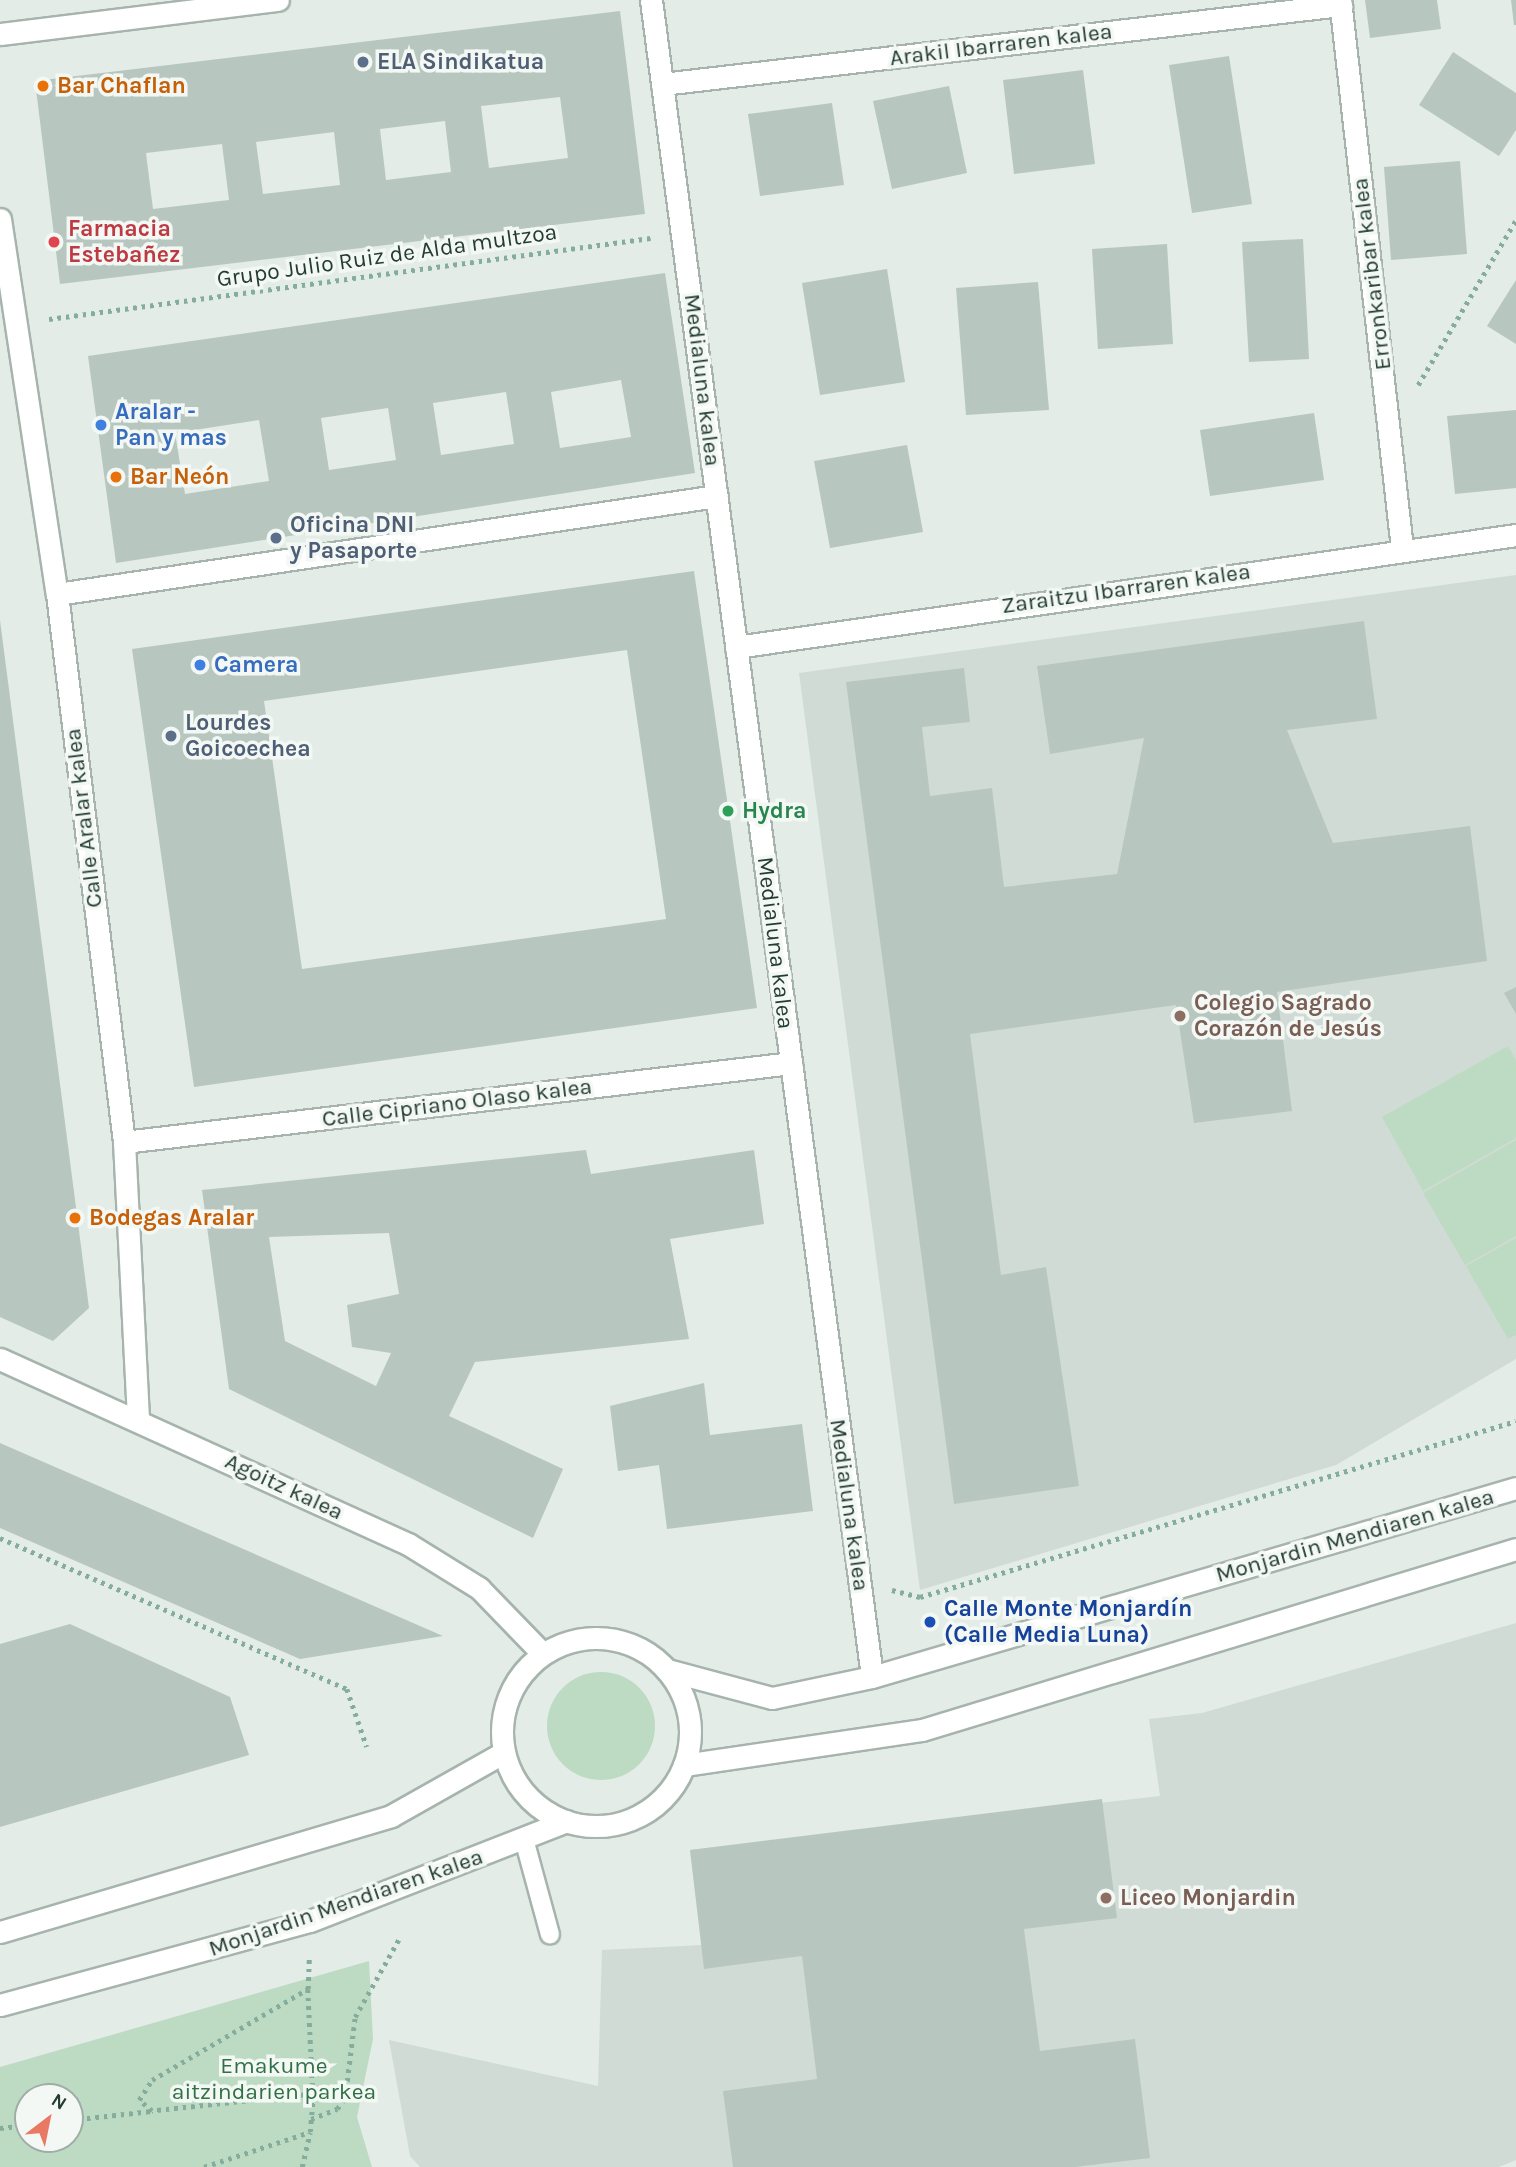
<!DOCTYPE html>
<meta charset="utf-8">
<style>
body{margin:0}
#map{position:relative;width:1516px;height:2167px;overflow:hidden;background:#e3ece7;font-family:Karla,sans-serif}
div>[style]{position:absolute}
.built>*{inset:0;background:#d1dbd6}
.green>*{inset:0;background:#bddbc3}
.round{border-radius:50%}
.building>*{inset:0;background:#b8c6c0}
.path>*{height:4.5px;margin-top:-2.25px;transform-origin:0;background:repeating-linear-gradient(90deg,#85ad9d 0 3.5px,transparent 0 8.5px)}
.roads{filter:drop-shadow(2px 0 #a6b4ad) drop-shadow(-2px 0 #a6b4ad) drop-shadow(0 2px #a6b4ad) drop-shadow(0 -2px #a6b4ad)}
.service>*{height:18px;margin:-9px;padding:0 9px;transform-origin:9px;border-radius:9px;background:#fff}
.minor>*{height:21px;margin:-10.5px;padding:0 10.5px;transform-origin:10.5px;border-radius:10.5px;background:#fff}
.secondary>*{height:21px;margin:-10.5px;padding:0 10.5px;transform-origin:10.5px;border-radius:10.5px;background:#fff}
.secondary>.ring{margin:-10.5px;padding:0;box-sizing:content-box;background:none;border:21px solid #fff;border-radius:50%}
.dots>*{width:19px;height:19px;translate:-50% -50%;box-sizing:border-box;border:4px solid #f3f8f5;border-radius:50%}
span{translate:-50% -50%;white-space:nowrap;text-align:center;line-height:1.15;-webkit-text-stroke:7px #f3f8f5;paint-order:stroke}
.street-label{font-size:23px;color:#243c33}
.service-label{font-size:23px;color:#4e5e75;font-weight:700}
.left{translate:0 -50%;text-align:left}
.food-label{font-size:23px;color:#c56008;font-weight:700}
.health-label{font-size:23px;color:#be3a42;font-weight:700}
.shop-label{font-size:23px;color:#366cbe;font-weight:700}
.leisure-label{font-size:23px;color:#27864d;font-weight:700}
.education-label{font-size:23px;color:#785e54;font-weight:700}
.transit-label{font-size:23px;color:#164399;font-weight:700}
.park-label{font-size:23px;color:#307044}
.north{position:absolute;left:14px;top:2083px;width:70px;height:70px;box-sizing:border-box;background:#f3f8f5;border:2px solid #a0ada7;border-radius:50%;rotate:32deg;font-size:19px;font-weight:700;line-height:28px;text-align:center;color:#243c33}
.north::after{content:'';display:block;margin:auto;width:24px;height:32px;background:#e97963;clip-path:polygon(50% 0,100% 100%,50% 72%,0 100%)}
</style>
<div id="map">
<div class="built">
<i style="clip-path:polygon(1516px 575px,1516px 1359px,1336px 1465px,920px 1590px,799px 673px)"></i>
<i style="clip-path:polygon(1516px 1623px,1516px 2160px,1499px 2167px,420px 2167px,410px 2156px,389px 2040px,598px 2086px,602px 1950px,702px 1945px,690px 1850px,1160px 1796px,1149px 1719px,1202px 1713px)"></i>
</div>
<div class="green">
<i style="clip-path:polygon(1508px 1046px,1516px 1060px,1516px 1138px,1423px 1191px,1382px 1117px)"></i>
<i style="clip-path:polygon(1516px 1140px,1516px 1236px,1465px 1265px,1423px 1193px)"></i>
<i style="clip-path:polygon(1516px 1238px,1516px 1335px,1508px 1339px,1466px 1266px)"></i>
<i class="round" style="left:547px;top:1672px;width:108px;height:108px"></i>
<i style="clip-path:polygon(evenodd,369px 1961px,373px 2039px,357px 2117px,372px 2167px,0 2167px,0 2067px,369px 1961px,28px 2097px,70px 2097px,70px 2139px,28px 2139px,28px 2097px)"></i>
</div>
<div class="building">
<i style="clip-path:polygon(1365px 0,1437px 0,1441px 29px,1370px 38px)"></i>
<i style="clip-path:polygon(1511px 0,1516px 0,1516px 25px,1514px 25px)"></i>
<i style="clip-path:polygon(evenodd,620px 11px,645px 214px,60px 284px,35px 81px,620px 11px,560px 97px,568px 158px,489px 168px,481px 106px,560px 97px,620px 11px,445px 121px,451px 172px,386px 180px,380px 129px,445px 121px,620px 11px,334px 132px,340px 185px,263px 194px,256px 142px,334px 132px,620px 11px,222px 144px,229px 200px,153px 209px,146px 153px,222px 144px)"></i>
<i style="clip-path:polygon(1453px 52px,1516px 93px,1516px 130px,1499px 156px,1419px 105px)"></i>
<i style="clip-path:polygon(1229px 56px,1252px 204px,1192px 213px,1169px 65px)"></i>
<i style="clip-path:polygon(1083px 70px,1095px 164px,1014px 174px,1003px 80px)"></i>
<i style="clip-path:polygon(949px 86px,967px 173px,892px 189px,873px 101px)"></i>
<i style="clip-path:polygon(832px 103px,844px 185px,760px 196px,748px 114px)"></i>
<i style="clip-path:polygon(1460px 161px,1467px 254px,1391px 260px,1384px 167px)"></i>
<i style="clip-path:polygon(1303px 239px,1309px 359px,1249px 362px,1242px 242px)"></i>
<i style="clip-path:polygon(1167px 244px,1173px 344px,1098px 349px,1092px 249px)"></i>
<i style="clip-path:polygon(887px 269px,905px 382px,820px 395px,802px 283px)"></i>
<i style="clip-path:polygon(evenodd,665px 273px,695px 473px,116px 563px,88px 356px,665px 273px,621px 380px,631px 437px,560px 448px,551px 392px,621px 380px,665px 273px,506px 392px,514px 444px,441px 455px,433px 403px,506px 392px,665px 273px,388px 408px,396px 460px,329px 470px,321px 418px,388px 408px,665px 273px,259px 420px,269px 481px,185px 494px,175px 433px,259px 420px)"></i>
<i style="clip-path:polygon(1516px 280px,1516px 344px,1487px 326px)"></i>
<i style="clip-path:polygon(1038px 282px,1049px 410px,966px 415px,956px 288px)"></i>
<i style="clip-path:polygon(1516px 410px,1516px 488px,1455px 494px,1447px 416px)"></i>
<i style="clip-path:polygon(1314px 413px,1324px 480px,1210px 496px,1200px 430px)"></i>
<i style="clip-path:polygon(907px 445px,923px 532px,830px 548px,814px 461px)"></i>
<i style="clip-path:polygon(evenodd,694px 571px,757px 1008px,194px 1087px,132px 649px,694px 571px,627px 650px,666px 919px,302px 969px,264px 701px,627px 650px)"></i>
<i style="clip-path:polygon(0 620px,89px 1308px,53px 1341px,0 1317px)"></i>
<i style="clip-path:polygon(1364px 621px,1377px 719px,1287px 730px,1333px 843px,1470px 826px,1487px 961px,1277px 992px,1292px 1111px,1194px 1123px,1176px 1005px,970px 1034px,1001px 1275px,1046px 1267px,1079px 1486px,954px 1504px,846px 682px,964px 668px,970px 722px,922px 727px,930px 796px,992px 788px,1004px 887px,1117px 874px,1144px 738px,1050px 754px,1037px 666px)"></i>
<i style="clip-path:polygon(1516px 987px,1516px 1014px,1504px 993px)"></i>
<i style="clip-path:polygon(evenodd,586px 1150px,591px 1174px,754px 1150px,764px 1224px,670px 1239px,689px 1339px,475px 1362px,449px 1416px,563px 1469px,533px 1538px,229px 1389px,202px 1190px,586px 1150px,389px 1233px,399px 1294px,347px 1305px,352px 1347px,391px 1353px,376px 1386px,285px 1341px,269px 1237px,389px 1233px)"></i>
<i style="clip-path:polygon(704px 1383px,710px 1435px,802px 1424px,813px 1511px,667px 1529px,659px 1465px,618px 1471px,610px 1406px)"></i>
<i style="clip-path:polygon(0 1443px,39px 1460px,443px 1636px,300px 1659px,0 1528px)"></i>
<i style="clip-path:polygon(70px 1624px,230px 1697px,249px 1755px,0 1827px,0 1644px)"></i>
<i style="clip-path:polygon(1102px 1799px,1117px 1918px,1024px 1929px,1040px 2051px,1135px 2039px,1150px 2158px,1075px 2167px,733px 2167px,723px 2091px,817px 2079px,802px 1956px,704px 1969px,690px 1850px)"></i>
</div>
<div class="path">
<i style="left:49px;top:319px;width:607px;rotate:-7.66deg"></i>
<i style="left:1418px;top:385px;width:192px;rotate:-59.3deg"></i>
<i style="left:0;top:1538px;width:378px;rotate:23.5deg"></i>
<i style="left:347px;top:1689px;width:61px;rotate:71deg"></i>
<i style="left:892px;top:1590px;width:29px;rotate:14deg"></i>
<i style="left:920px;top:1597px;width:621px;rotate:-16.45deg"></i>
<i style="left:308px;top:1989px;width:105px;rotate:87.3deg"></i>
<i style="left:311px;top:2119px;width:28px;rotate:-21deg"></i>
<i style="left:337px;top:2109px;width:14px;rotate:-54deg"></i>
<i style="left:345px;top:2098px;width:82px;rotate:-83deg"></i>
<i style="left:355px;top:2017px;width:92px;rotate:-60.6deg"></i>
<i style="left:70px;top:2120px;width:82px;rotate:-6.3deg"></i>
<i style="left:0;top:2128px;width:28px;rotate:-6deg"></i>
<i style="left:204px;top:2167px;width:112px;rotate:-18.3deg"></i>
<i style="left:310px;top:2132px;width:38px;rotate:-85deg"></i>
<i style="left:313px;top:2094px;width:162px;rotate:174deg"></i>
<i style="left:152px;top:2111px;width:17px;rotate:-140deg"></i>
<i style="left:139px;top:2100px;width:24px;rotate:-57deg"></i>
<i style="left:152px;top:2080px;width:181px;rotate:-30.3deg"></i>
<i style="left:308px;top:1989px;width:33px;rotate:-88deg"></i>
<i style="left:302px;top:2167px;width:35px;rotate:-77deg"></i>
</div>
<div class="roads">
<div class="service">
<i style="left:524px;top:1839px;width:99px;rotate:74.8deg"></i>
</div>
<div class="minor">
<i style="left:651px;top:0;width:1691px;rotate:82.49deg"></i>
<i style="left:1340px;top:0;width:551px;rotate:83.55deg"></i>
<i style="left:0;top:34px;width:280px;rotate:-7deg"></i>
<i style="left:662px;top:84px;width:684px;rotate:-6.64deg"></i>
<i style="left:0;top:219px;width:379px;rotate:81.4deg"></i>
<i style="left:57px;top:594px;width:552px;rotate:83.03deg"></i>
<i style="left:124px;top:1142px;width:279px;rotate:87.1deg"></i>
<i style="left:57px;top:594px;width:667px;rotate:-8.45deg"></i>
<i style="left:736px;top:647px;width:788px;rotate:-8.17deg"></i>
<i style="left:124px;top:1142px;width:672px;rotate:-6.75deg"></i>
<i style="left:0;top:1359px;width:448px;rotate:24.4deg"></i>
<i style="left:408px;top:1544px;width:84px;rotate:31.8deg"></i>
<i style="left:479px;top:1588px;width:91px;rotate:45.9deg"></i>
</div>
<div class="secondary">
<i class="ring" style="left:502px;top:1638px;width:167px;height:167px"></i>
<i style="left:667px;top:1670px;width:109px;rotate:14.9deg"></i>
<i style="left:772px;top:1698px;width:102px;rotate:-11.9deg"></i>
<i style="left:872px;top:1677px;width:671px;rotate:-16.36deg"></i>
<i style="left:684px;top:1765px;width:241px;rotate:-8.4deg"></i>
<i style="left:922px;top:1730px;width:621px;rotate:-16.95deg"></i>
<i style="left:0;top:1932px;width:408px;rotate:-16.5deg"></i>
<i style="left:391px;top:1816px;width:129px;rotate:-29.4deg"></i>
<i style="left:0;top:2005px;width:321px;rotate:-15.2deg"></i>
<i style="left:310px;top:1921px;width:275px;rotate:-21.3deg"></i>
</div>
</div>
<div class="dots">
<i style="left:363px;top:62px;background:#5c6f8a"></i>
<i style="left:43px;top:86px;background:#e8710a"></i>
<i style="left:54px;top:242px;background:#e0444e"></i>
<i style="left:101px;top:425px;background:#3f7fe0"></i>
<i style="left:116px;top:477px;background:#e8710a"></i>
<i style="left:276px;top:538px;background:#5c6f8a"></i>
<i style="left:200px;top:665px;background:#3f7fe0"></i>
<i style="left:171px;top:736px;background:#5c6f8a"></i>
<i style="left:728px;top:811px;background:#2e9e5b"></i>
<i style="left:1180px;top:1016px;background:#8d6e63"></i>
<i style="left:75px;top:1218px;background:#e8710a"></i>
<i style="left:930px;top:1622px;background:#1a4fb4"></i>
<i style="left:1106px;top:1898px;background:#8d6e63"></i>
</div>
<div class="street-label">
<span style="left:1001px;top:45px;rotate:-7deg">Arakil Ibarraren kalea</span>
<span style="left:387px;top:256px;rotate:-8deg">Grupo Julio Ruiz de Alda multzoa</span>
<span style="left:1372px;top:274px;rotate:-97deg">Erronkaribar kalea</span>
<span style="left:702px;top:380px;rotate:83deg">Medialuna kalea</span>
<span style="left:1126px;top:589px;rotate:-8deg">Zaraitzu Ibarraren kalea</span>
<span style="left:84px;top:818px;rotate:-97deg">Calle Aralar kalea</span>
<span style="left:775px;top:943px;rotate:83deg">Medialuna kalea</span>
<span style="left:457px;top:1103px;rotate:-7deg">Calle Cipriano Olaso kalea</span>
<span style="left:284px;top:1487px;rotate:25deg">Agoitz kalea</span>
<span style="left:849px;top:1505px;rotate:82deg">Medialuna kalea</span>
<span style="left:1355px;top:1536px;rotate:-16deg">Monjardin Mendiaren kalea</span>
<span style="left:346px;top:1903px;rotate:-19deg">Monjardin Mendiaren kalea</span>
</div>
<div class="service-label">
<span class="left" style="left:377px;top:62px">ELA Sindikatua</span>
<span class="left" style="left:290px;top:538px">Oficina DNI<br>y Pasaporte</span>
<span class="left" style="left:185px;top:736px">Lourdes<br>Goicoechea</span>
</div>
<div class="food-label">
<span class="left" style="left:57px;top:86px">Bar Chaflan</span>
<span class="left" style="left:130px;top:477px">Bar Neón</span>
<span class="left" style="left:89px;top:1218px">Bodegas Aralar</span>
</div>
<div class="health-label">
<span class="left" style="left:68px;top:242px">Farmacia<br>Estebañez</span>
</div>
<div class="shop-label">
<span class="left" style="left:115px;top:425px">Aralar -<br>Pan y mas</span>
<span class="left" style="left:214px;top:665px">Camera</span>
</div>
<div class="leisure-label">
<span class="left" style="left:742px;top:811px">Hydra</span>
</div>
<div class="education-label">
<span class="left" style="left:1194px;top:1016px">Colegio Sagrado<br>Corazón de Jesús</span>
<span class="left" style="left:1120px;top:1898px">Liceo Monjardin</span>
</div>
<div class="transit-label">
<span class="left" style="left:944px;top:1622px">Calle Monte Monjardín<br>(Calle Media Luna)</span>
</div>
<div class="park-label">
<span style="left:274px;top:2079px">Emakume<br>aitzindarien parkea</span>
</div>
<div class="north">N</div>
</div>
